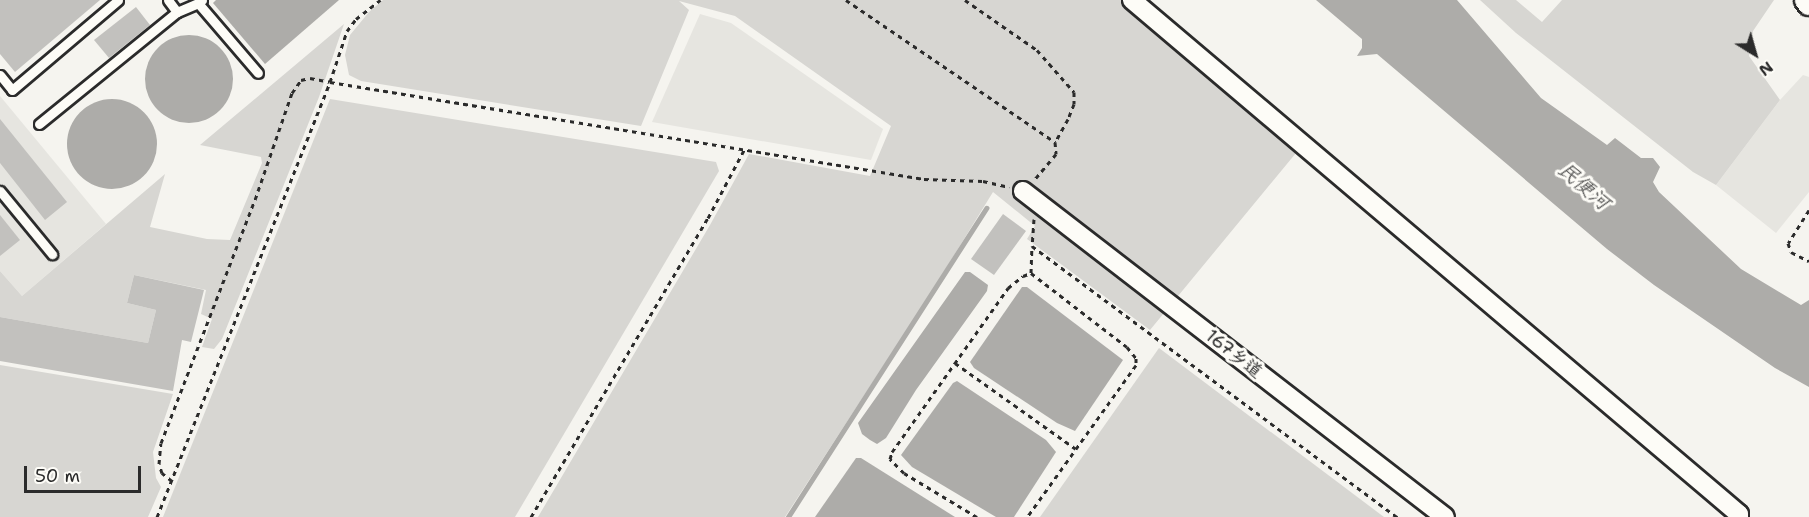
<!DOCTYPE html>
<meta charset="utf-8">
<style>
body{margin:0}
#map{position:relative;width:1809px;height:517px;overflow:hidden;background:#f5f4ef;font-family:"Shantell Sans","LXGW WenKai TC",sans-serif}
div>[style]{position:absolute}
.built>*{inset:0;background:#e6e5e0}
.green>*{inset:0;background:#d7d6d2}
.water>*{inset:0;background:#adaca9}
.round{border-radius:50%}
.stream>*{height:4.5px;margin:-2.25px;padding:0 2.25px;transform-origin:2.25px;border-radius:2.25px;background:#adaca9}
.building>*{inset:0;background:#c2c1be}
.path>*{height:3px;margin-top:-1.5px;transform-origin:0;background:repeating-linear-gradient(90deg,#2b2b2b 0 4.5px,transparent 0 9px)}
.roads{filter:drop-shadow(2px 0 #2b2b2b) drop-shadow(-2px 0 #2b2b2b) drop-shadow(0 2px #2b2b2b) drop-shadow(0 -2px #2b2b2b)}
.service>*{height:9px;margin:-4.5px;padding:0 4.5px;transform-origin:4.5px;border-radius:4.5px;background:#fdfcf7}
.minor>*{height:18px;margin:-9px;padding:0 9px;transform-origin:9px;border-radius:9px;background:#fdfcf7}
.tertiary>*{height:22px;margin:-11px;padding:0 11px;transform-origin:11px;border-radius:11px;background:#fdfcf7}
span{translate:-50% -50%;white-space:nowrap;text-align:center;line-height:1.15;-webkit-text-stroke:6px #fdfcf7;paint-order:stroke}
.street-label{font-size:18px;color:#2b2b2b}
.water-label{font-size:20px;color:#585857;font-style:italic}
.north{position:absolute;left:1725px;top:24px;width:60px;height:60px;-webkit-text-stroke:4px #fdfcf7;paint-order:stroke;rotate:143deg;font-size:16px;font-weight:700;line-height:24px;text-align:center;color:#2b2b2b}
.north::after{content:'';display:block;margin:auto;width:21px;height:27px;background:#2b2b2b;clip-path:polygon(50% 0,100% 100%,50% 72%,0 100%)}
.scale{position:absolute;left:24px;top:466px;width:117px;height:27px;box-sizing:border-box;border:3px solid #2b2b2b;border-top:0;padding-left:8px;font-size:18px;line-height:21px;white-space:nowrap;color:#2b2b2b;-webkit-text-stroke:4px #fdfcf7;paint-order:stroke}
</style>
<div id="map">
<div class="built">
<i style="clip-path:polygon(700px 14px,731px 23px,883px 129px,871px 160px,652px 122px)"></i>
<i style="clip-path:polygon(1803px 75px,1809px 77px,1809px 192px,1776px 233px,1716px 185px,1780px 100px)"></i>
<i style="clip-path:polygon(0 96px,106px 224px,22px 296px,0 271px)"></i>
</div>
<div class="green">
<i style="clip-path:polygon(383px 0,1121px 0,1296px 153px,1150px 330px,1027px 239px,1035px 226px,993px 192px,932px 291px,785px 517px,538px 517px,710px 225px,749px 154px,870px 176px,891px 126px,735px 16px,679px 1px,689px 10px,641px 126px,361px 81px,349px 75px,345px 55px,350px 35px,369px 12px)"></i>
<i style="clip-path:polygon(1480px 0,1516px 0,1542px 22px,1562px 0,1774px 0,1753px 31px,1749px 56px,1780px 100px,1716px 185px,1693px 172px,1516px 33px)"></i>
<i style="clip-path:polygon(344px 24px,319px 97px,222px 339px,214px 349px,202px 347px,212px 319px,201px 314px,206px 290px,134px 275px,127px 303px,156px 310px,148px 343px,0 317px,0 271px,22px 296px,165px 174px,150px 227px,207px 239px,230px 240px,262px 163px,261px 157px,200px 145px)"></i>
<i style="clip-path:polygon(330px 99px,716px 162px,719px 171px,515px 517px,163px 517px)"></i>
<i style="clip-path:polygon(1159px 348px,1384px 517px,1040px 517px)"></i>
<i style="clip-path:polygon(0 365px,173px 394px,153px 452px,156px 478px,161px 487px,148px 517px,0 517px)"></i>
</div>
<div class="water">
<i style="clip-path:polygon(216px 0,339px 0,265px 64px,213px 3px)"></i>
<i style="clip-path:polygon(1316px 0,1457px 0,1541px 98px,1607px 145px,1615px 138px,1641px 158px,1653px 158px,1660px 167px,1653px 182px,1659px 192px,1741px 269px,1801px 305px,1809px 300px,1809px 387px,1775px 368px,1654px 285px,1607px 249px,1377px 54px,1357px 56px,1362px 48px,1362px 39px)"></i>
<i class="round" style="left:145px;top:35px;width:88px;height:88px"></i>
<i class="round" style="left:67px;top:99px;width:90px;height:90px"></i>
<i style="clip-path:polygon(965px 272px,970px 272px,988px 285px,987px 291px,916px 390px,886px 438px,877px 444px,870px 440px,862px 434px,858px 423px)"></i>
<i style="clip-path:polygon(1022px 287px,1027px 287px,1123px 360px,1075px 431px,1057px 423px,974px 368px,970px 362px)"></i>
<i style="clip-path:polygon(957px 381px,1046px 440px,1056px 452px,1014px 517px,996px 517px,912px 467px,901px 455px,953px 383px)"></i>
<i style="clip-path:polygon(856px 458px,861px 458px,955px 517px,815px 517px)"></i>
</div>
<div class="stream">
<i style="left:788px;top:517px;width:367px;rotate:-57.3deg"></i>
</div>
<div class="building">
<i style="clip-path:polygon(0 0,100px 0,15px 72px,0 54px)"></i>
<i style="clip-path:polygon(136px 7px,150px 25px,109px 58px,94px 40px)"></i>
<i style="clip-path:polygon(0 119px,67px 202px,45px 220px,0 163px)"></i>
<i style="clip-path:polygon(1003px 214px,1026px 231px,994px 275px,971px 259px)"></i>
<i style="clip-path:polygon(0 215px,20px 240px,0 256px)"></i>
<i style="clip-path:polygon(134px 275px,204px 290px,191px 342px,182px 340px,173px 391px,0 361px,0 317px,148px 343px,156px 310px,127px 303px)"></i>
</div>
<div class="path">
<i style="left:846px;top:0;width:253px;rotate:34.2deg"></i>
<i style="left:965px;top:0;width:88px;rotate:34.8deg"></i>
<i style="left:1037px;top:50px;width:56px;rotate:48.6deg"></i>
<i style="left:1074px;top:92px;width:12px;rotate:90deg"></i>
<i style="left:1074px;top:104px;width:16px;rotate:112deg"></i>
<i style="left:1068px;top:119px;width:26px;rotate:119deg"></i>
<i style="left:1055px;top:142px;width:12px;rotate:85deg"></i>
<i style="left:1056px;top:154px;width:33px;rotate:130deg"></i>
<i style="left:1809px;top:210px;width:39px;rotate:122deg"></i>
<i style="left:1788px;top:243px;width:9px;rotate:72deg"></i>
<i style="left:1791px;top:252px;width:20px;rotate:27deg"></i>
<i style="left:1034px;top:219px;width:27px;rotate:94deg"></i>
<i style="left:1032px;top:246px;width:455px;rotate:36.6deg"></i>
<i style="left:1031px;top:273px;width:27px;rotate:-88deg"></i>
<i style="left:955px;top:363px;width:148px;rotate:35.4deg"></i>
<i style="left:172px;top:481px;width:13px;rotate:-141deg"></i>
<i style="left:162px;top:473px;width:9px;rotate:-108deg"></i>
<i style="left:159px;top:464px;width:21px;rotate:-85deg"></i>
<i style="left:161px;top:443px;width:270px;rotate:-68.9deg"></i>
<i style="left:258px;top:191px;width:104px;rotate:-70.9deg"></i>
<i style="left:292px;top:93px;width:16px;rotate:-55deg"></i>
<i style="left:301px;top:80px;width:9px;rotate:-13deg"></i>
<i style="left:310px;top:78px;width:20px;rotate:11deg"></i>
<i style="left:330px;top:82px;width:54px;rotate:-71.6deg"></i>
<i style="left:347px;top:31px;width:15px;rotate:-53deg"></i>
<i style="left:356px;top:19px;width:31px;rotate:-38deg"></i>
<i style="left:157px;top:517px;width:468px;rotate:-68.3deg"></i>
<i style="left:330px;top:82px;width:602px;rotate:9.27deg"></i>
<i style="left:924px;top:179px;width:59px;rotate:1.9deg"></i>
<i style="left:983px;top:181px;width:27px;rotate:13deg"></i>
<i style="left:531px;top:517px;width:347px;rotate:-59.4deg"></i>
<i style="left:708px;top:218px;width:79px;rotate:-62.1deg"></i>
<i style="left:977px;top:517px;width:85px;rotate:-148.9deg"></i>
<i style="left:904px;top:473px;width:20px;rotate:-135deg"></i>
<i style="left:890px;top:459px;width:7px;rotate:-74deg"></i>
<i style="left:892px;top:452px;width:201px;rotate:-54.7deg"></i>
<i style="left:1008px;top:288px;width:19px;rotate:-39deg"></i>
<i style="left:1023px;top:276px;width:9px;rotate:-21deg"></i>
<i style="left:1031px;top:273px;width:121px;rotate:37.6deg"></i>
<i style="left:1127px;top:347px;width:14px;rotate:51deg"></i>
<i style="left:1136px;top:358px;width:7px;rotate:90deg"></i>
<i style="left:1136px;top:365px;width:187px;rotate:125.6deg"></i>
</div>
<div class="roads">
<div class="service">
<i style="left:168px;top:0;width:15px;rotate:53deg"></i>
<i style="left:177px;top:12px;width:23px;rotate:-23deg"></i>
<i style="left:202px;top:0;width:5px;rotate:143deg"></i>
<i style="left:198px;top:3px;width:92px;rotate:49.4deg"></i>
<i style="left:0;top:75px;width:19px;rotate:51deg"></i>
<i style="left:12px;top:90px;width:139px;rotate:-40.3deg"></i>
<i style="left:39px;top:124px;width:178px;rotate:-39.1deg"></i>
<i style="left:0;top:191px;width:82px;rotate:50.5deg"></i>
</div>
<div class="minor">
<i style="left:1132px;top:0;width:795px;rotate:40.26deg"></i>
<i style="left:1739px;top:514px;width:3px;rotate:90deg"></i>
<i style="left:1023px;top:191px;width:533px;rotate:37.69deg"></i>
</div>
<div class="tertiary">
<i style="left:1806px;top:0;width:5px;rotate:53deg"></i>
</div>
</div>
<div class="street-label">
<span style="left:1234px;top:354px;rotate:38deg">167乡道</span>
</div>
<div class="water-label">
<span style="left:1584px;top:186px;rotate:41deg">民便河</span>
</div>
<div class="north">N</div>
<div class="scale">50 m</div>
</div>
